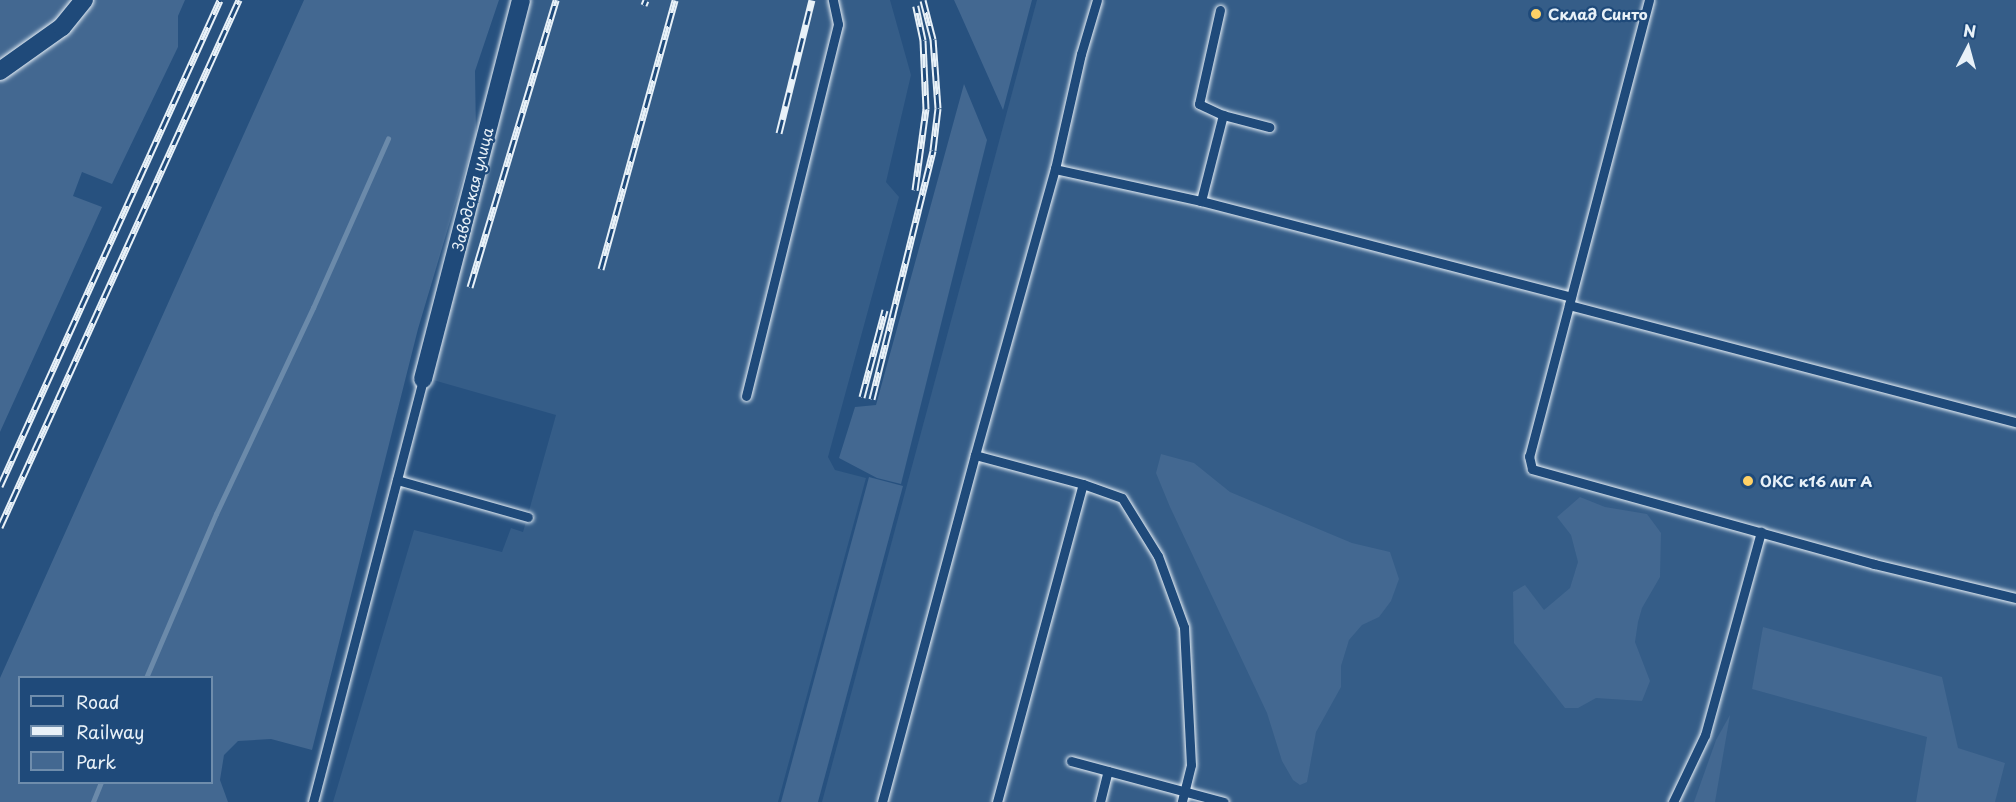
<!DOCTYPE html>
<meta charset="utf-8">
<style>
body{margin:0}
#map{position:relative;width:2016px;height:802px;overflow:hidden;background:#27517f;font-family:"Playpen Sans",sans-serif}
div>[style]{position:absolute}
.built>*{inset:0;background:#355d88}
.green>*{inset:0;background:#436891}
.stream>*{height:4.5px;margin:-2.25px;padding:0 2.25px;transform-origin:2.25px;border-radius:2.25px;background:#6b8aaa}
.roads{filter:drop-shadow(0 0 2px #e8f1f8) drop-shadow(0 0 2px #e8f1f8)}
.lane>*{height:9px;margin:-4.5px;padding:0 4.5px;transform-origin:4.5px;border-radius:4.5px;background:#1f4a7a}
.street>*{height:18px;margin:-9px;padding:0 9px;transform-origin:9px;border-radius:9px;background:#1f4a7a}
.rail>*{height:7px;margin-top:-3.5px;transform-origin:0;background:repeating-linear-gradient(90deg,#1f4a7a 0 14px,#e8f1f8 0 28px);box-sizing:border-box;border-block:2px solid #e8f1f8}
.dots>*{width:16px;height:16px;translate:-50% -50%;box-sizing:border-box;border:3px solid #1f4a7a;border-radius:50%}
span{translate:-50% -50%;white-space:nowrap;text-align:center;line-height:1.15;-webkit-text-stroke:4.5px #1f4a7a;paint-order:stroke}
.poi-label{font-size:15px;color:#e8f1f8;font-weight:700}
.left{translate:0 -50%;text-align:left}
.street-label{font-size:15px;color:#e8f1f8}
.legend{position:absolute;left:18px;top:676px;width:195px;height:108px;box-sizing:border-box;background:#1f4a7a;border:2px solid #6f8dac;margin:0;padding:8px 10px;list-style:none;font-size:18px;color:#e8f1f8}
.legend li{display:flex;align-items:center;gap:12px;height:30px}
.legend b{width:30px;border:2px solid #6f8dac}
.north{position:absolute;left:1938px;top:18px;width:60px;height:60px;-webkit-text-stroke:4px #1f4a7a;paint-order:stroke;rotate:6deg;font-size:16px;font-weight:700;line-height:24px;text-align:center;color:#e8f1f8}
.north::after{content:'';display:block;margin:auto;width:21px;height:27px;background:#e8f1f8;clip-path:polygon(50% 0,100% 100%,50% 72%,0 100%)}
</style>
<div id="map">
<div class="built">
<div style="clip-path:polygon(531px 0,890px 0,911px 75px,886px 182px,899px 197px,828px 457px,835px 470px,866px 478px,778px 802px,333px 802px,414px 530px,502px 552px,511px 528px,523px 532px,556px 415px,433px 380px)"></div>
<div style="clip-path:polygon(1037px 0,2016px 0,2016px 802px,822px 802px)"></div>
</div>
<div class="green">
<div style="clip-path:polygon(0 0,185px 0,178px 16px,178px 47px,112px 184px,82px 172px,73px 196px,102px 207px,0 432px)"></div>
<div style="clip-path:polygon(evenodd,304px 0,499px 0,475px 71px,476px 134px,418px 329px,312px 750px,271px 739px,238px 741px,224px 755px,220px 780px,228px 802px,0 802px,0 678px,304px 0,20px 678px,212px 678px,212px 782px,20px 782px,20px 678px)"></div>
<div style="clip-path:polygon(954px 0,1032px 0,1003px 110px,959px 11px)"></div>
<div style="clip-path:polygon(964px 84px,987px 140px,901px 484px,877px 478px,839px 458px,855px 407px,876px 405px)"></div>
<div style="clip-path:polygon(1161px 454px,1194px 463px,1230px 492px,1352px 543px,1390px 552px,1399px 579px,1391px 601px,1379px 617px,1362px 625px,1349px 640px,1341px 666px,1341px 687px,1316px 732px,1307px 782px,1300px 785px,1293px 780px,1282px 761px,1267px 713px,1170px 507px,1156px 473px)"></div>
<div style="clip-path:polygon(869px 477px,903px 486px,818px 802px,781px 802px)"></div>
<div style="clip-path:polygon(1580px 497px,1605px 507px,1647px 514px,1661px 533px,1660px 577px,1642px 608px,1638px 622px,1635px 642px,1650px 681px,1642px 701px,1596px 698px,1578px 708px,1565px 708px,1514px 643px,1513px 592px,1525px 585px,1544px 610px,1570px 588px,1578px 562px,1571px 535px,1557px 517px)"></div>
<div style="clip-path:polygon(1763px 627px,1942px 677px,1958px 748px,2005px 763px,1995px 802px,1916px 802px,1927px 737px,1752px 689px)"></div>
<div style="clip-path:polygon(1730px 715px,1715px 802px,1694px 802px,1716px 740px)"></div>
</div>
<div class="stream">
<div style="left:146px;top:678px;width:178px;rotate:-66.9deg"></div>
<div style="left:216px;top:514px;width:228px;rotate:-64.8deg"></div>
<div style="left:313px;top:308px;width:185px;rotate:-66.1deg"></div>
<div style="left:93px;top:802px;width:22px;rotate:-68deg"></div>
</div>
<div class="roads">
<div class="lane">
<div style="left:1649px;top:0;width:472px;rotate:104.7deg"></div>
<div style="left:1529px;top:456px;width:13px;rotate:77deg"></div>
<div style="left:1532px;top:469px;width:355px;rotate:15.5deg"></div>
<div style="left:1874px;top:564px;width:146px;rotate:13.5deg"></div>
<div style="left:1220px;top:10px;width:96px;rotate:102.6deg"></div>
<div style="left:1199px;top:104px;width:26px;rotate:25deg"></div>
<div style="left:1223px;top:115px;width:48px;rotate:14.6deg"></div>
<div style="left:1055px;top:169px;width:149px;rotate:12.4deg"></div>
<div style="left:1201px;top:201px;width:382px;rotate:14.5deg"></div>
<div style="left:1201px;top:201px;width:89px;rotate:-75.7deg"></div>
<div style="left:1569px;top:305px;width:462px;rotate:14.7deg"></div>
<div style="left:746px;top:396px;width:383px;rotate:-76.1deg"></div>
<div style="left:838px;top:24px;width:25px;rotate:-102deg"></div>
<div style="left:975px;top:455px;width:112px;rotate:15deg"></div>
<div style="left:1083px;top:484px;width:41px;rotate:19.7deg"></div>
<div style="left:1122px;top:498px;width:68px;rotate:58.2deg"></div>
<div style="left:1158px;top:556px;width:76px;rotate:69.9deg"></div>
<div style="left:1184px;top:627px;width:138px;rotate:87.1deg"></div>
<div style="left:1191px;top:765px;width:38px;rotate:104deg"></div>
<div style="left:397px;top:480px;width:136px;rotate:15.8deg"></div>
<div style="left:1071px;top:761px;width:158px;rotate:15deg"></div>
<div style="left:313px;top:802px;width:437px;rotate:-75.4deg"></div>
<div style="left:882px;top:802px;width:359px;rotate:-75deg"></div>
<div style="left:975px;top:455px;width:297px;rotate:-74.4deg"></div>
<div style="left:1055px;top:169px;width:118px;rotate:-77.3deg"></div>
<div style="left:1081px;top:54px;width:56px;rotate:-73.5deg"></div>
<div style="left:997px;top:802px;width:329px;rotate:-74.9deg"></div>
<div style="left:1100px;top:802px;width:32px;rotate:-76deg"></div>
<div style="left:1673px;top:802px;width:74px;rotate:-64.5deg"></div>
<div style="left:1705px;top:735px;width:211px;rotate:-74.6deg"></div>
</div>
<div class="street">
<div style="left:0;top:71px;width:76px;rotate:-35.4deg"></div>
<div style="left:62px;top:27px;width:35px;rotate:-51deg"></div>
<div style="left:423px;top:379px;width:391px;rotate:-75.5deg"></div>
</div>
</div>
<div class="rail">
<div style="left:644px;top:5px;width:5px;rotate:-68deg"></div>
<div style="left:779px;top:133px;width:137px;rotate:-76.1deg"></div>
<div style="left:915px;top:190px;width:82px;rotate:-82.3deg"></div>
<div style="left:926px;top:109px;width:69px;rotate:-92.5deg"></div>
<div style="left:923px;top:40px;width:35px;rotate:-102deg"></div>
<div style="left:601px;top:269px;width:279px;rotate:-74.6deg"></div>
<div style="left:470px;top:287px;width:300px;rotate:-73.3deg"></div>
<div style="left:862px;top:397px;width:90px;rotate:-75.2deg"></div>
<div style="left:872px;top:399px;width:256px;rotate:-76.2deg"></div>
<div style="left:933px;top:150px;width:42px;rotate:-83.2deg"></div>
<div style="left:938px;top:108px;width:69px;rotate:-94.1deg"></div>
<div style="left:933px;top:39px;width:40px;rotate:-104.4deg"></div>
<div style="left:0;top:486px;width:533px;rotate:-65.64deg"></div>
<div style="left:0;top:527px;width:579px;rotate:-65.61deg"></div>
</div>
<div class="dots">
<div style="left:1536px;top:14px;background:#ffd166"></div>
<div style="left:1748px;top:481px;background:#ffd166"></div>
</div>
<div class="poi-label">
<span class="left" style="left:1548px;top:14px">Склад Синто</span>
<span class="left" style="left:1760px;top:481px">ОКС к16 лит А</span>
</div>
<div class="street-label">
<span style="left:472px;top:189px;rotate:-76deg">Заводская улица</span>
</div>
<ul class="legend">
<li><b style="height:8px;background:#1f4a7a"></b>Road</li>
<li><b style="height:8px;background:#e8f1f8"></b>Railway</li>
<li><b style="height:16px;background:#436891"></b>Park</li>
</ul>
<div class="north">N</div>
</div>
